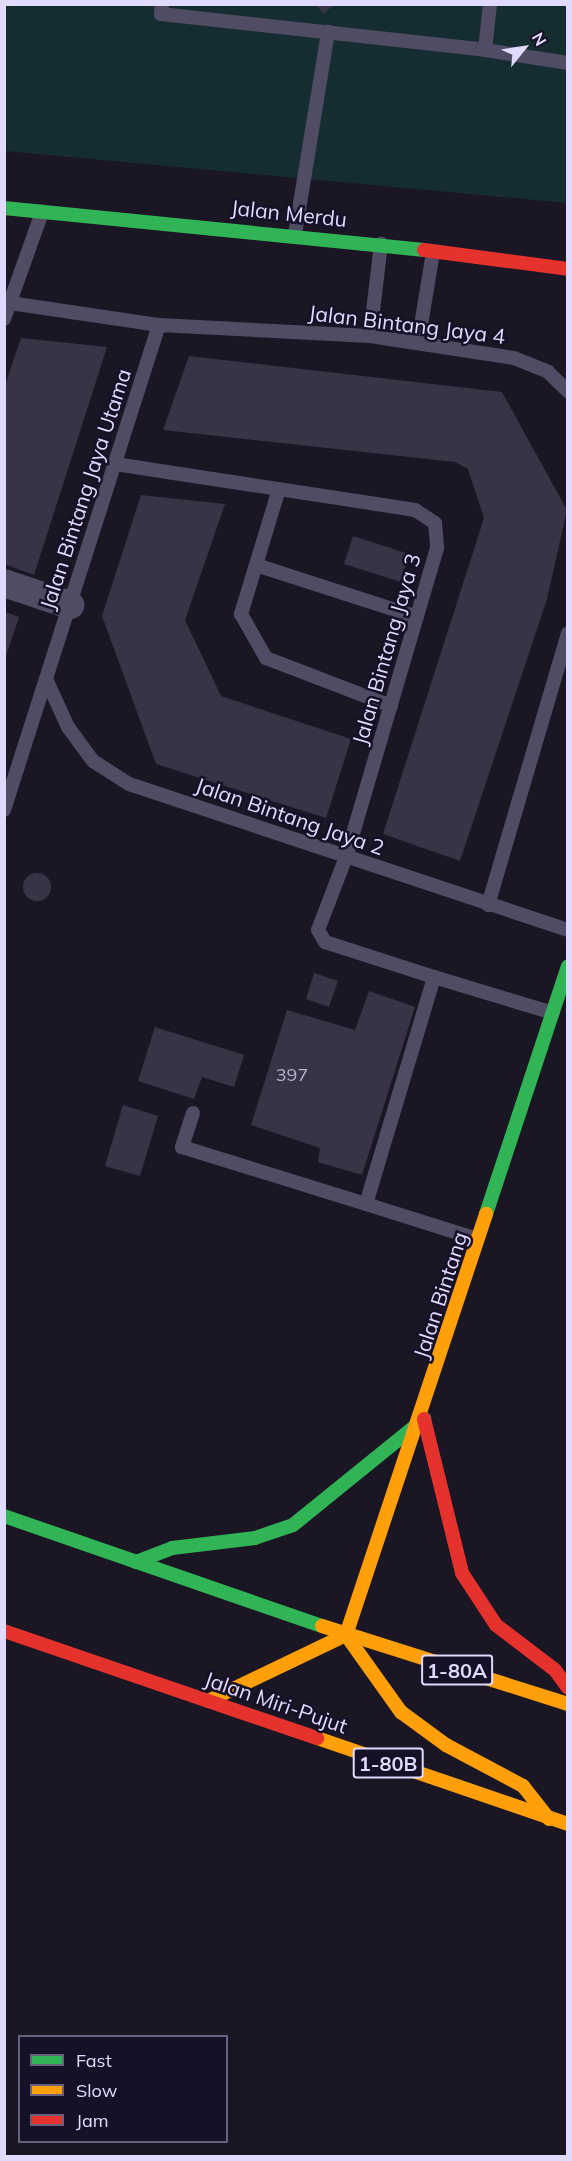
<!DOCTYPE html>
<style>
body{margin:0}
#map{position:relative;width:572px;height:2161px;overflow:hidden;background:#1a1623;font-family:Mulish,sans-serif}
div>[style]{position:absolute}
.green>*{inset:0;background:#152d30}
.building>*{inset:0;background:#393445}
.round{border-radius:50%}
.lane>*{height:14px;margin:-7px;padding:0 7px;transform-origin:7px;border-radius:7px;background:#4f4c63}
.street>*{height:28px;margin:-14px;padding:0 14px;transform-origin:14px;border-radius:14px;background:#4f4c63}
.fast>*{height:14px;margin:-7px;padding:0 7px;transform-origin:7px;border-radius:7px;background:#30b455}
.slow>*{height:14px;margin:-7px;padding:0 7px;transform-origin:7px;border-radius:7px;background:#ff9f0a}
.jam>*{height:14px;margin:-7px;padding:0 7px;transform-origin:7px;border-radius:7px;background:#e5322d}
span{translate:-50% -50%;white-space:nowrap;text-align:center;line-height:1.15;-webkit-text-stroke:5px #171128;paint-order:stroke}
.number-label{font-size:18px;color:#b6b0d0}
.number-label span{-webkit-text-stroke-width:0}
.shield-label span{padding:2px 4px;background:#171128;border:2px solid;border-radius:4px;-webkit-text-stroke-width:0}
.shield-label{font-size:20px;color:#e0dafe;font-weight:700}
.street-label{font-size:21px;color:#e0dafe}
.frame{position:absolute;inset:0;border:6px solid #e0dafe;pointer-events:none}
.legend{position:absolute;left:18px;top:2035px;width:210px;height:108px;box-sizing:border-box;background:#171128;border:2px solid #67617e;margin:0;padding:8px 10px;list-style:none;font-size:18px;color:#e0dafe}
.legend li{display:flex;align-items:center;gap:12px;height:30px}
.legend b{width:30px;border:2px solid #67617e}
.north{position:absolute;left:494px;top:18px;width:60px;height:60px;-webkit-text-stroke:4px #171128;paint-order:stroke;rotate:60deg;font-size:16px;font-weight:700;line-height:24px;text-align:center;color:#e0dafe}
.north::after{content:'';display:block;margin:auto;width:21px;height:27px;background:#e0dafe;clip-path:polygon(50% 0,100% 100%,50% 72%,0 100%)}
</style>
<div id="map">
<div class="green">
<div style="clip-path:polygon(4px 5px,567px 5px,567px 203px,5px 151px)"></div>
</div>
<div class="building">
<div style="clip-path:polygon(316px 4px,335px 4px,323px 14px)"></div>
<div style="clip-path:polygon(21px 338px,107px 347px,34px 575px,4px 564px,4px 388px)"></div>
<div style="clip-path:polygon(189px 356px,502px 392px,567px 510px,547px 599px,460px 861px,383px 834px,484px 518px,468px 469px,455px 462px,163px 430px)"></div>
<div style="clip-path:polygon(141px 495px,225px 504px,185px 620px,221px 696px,351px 739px,326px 818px,156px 764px,102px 616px)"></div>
<div style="clip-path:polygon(353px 536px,409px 554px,401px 582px,344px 564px)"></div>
<div style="clip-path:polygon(5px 612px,19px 617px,5px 659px)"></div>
<div class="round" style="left:23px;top:873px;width:28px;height:28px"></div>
<div style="clip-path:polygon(314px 973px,338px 981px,329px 1007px,306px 999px)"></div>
<div style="clip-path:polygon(369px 991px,415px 1007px,362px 1175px,318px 1162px,320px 1148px,251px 1125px,287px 1010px,355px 1030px)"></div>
<div style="clip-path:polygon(155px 1027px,244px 1055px,234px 1087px,202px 1077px,194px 1099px,138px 1081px)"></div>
<div style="clip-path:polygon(123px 1105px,158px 1116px,140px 1176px,105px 1166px)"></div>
</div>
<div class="lane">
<div style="left:162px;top:4px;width:10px;rotate:96deg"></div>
<div style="left:161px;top:14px;width:326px;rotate:6.3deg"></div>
<div style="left:485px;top:50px;width:46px;rotate:-83.8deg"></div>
<div style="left:485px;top:50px;width:84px;rotate:8.9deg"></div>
<div style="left:295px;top:234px;width:205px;rotate:-80.7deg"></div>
<div style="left:10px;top:303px;width:151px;rotate:8.4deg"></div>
<div style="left:159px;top:325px;width:211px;rotate:3deg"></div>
<div style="left:370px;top:336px;width:146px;rotate:8.7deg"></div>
<div style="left:514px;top:358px;width:37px;rotate:22deg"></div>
<div style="left:548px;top:372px;width:28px;rotate:44deg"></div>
<div style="left:4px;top:319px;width:114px;rotate:-70.4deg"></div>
<div style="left:370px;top:336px;width:93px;rotate:-83.2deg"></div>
<div style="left:418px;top:343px;width:92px;rotate:-80.6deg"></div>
<div style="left:115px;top:464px;width:304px;rotate:8.7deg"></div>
<div style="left:415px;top:510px;width:24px;rotate:33deg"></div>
<div style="left:435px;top:523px;width:25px;rotate:85deg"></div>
<div style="left:437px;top:548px;width:322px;rotate:106.4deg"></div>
<div style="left:346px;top:857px;width:78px;rotate:111deg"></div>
<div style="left:318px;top:930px;width:14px;rotate:60deg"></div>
<div style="left:325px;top:942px;width:114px;rotate:17.8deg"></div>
<div style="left:279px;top:489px;width:131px;rotate:106.9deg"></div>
<div style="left:241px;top:614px;width:51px;rotate:60.4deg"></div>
<div style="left:266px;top:658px;width:134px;rotate:21deg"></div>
<div style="left:256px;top:565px;width:169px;rotate:17.9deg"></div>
<div style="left:46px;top:679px;width:53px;rotate:65.4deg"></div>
<div style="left:68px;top:727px;width:42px;rotate:53.7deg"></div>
<div style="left:93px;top:761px;width:43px;rotate:32.6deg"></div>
<div style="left:129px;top:784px;width:463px;rotate:18.4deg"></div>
<div style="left:4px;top:810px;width:509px;rotate:-72.28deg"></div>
<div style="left:488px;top:905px;width:283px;rotate:-73.6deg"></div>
<div style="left:193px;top:1113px;width:36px;rotate:108deg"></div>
<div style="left:182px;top:1147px;width:193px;rotate:17.2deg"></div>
<div style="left:477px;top:1239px;width:116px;rotate:-162.5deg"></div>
<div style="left:366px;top:1204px;width:237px;rotate:-73.3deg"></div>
<div style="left:434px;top:977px;width:124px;rotate:16.8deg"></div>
</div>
<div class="street">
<div style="left:4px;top:583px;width:70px;rotate:18.4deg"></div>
</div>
<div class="fast">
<div style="left:4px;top:208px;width:422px;rotate:5.7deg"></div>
<div style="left:486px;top:1214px;width:261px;rotate:-71.7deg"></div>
<div style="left:4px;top:1516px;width:336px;rotate:19.1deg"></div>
<div style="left:136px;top:1562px;width:39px;rotate:-21deg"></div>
<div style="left:172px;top:1548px;width:84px;rotate:-6.9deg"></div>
<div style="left:255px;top:1538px;width:40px;rotate:-18.9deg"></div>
<div style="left:293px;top:1525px;width:169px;rotate:-39deg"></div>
</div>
<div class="slow">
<div style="left:322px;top:1626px;width:258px;rotate:17.6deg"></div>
<div style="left:346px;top:1635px;width:444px;rotate:-71.6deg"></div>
<div style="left:346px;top:1635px;width:95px;rotate:54.5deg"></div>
<div style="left:401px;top:1712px;width:56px;rotate:36.3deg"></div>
<div style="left:446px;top:1745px;width:87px;rotate:28deg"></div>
<div style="left:523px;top:1786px;width:42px;rotate:51.8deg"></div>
<div style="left:208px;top:1701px;width:153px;rotate:-25.6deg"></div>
<div style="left:317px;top:1738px;width:265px;rotate:18.9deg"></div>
</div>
<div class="jam">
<div style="left:424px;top:250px;width:145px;rotate:7.5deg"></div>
<div style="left:424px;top:1419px;width:159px;rotate:76.1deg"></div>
<div style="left:462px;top:1573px;width:62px;rotate:56.8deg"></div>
<div style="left:496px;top:1625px;width:74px;rotate:37.3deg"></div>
<div style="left:555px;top:1670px;width:22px;rotate:54deg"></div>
<div style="left:4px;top:1631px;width:331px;rotate:18.9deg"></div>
</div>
<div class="number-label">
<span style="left:292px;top:1075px">397</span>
</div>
<div class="shield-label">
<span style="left:457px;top:1670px">1-80A</span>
<span style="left:388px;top:1763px">1-80B</span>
</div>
<div class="street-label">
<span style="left:289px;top:213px;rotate:6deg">Jalan Merdu</span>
<span style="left:407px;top:324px;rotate:7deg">Jalan Bintang Jaya 4</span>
<span style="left:85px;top:489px;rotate:-72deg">Jalan Bintang Jaya Utama</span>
<span style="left:386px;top:649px;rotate:-74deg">Jalan Bintang Jaya 3</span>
<span style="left:290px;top:816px;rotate:19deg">Jalan Bintang Jaya 2</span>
<span style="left:440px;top:1295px;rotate:-72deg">Jalan Bintang</span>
<span style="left:276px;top:1702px;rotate:19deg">Jalan Miri-Pujut</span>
</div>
<div class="frame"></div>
<ul class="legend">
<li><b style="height:8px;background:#30b455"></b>Fast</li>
<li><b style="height:8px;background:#ff9f0a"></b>Slow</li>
<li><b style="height:8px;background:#e5322d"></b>Jam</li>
</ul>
<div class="north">N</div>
</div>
